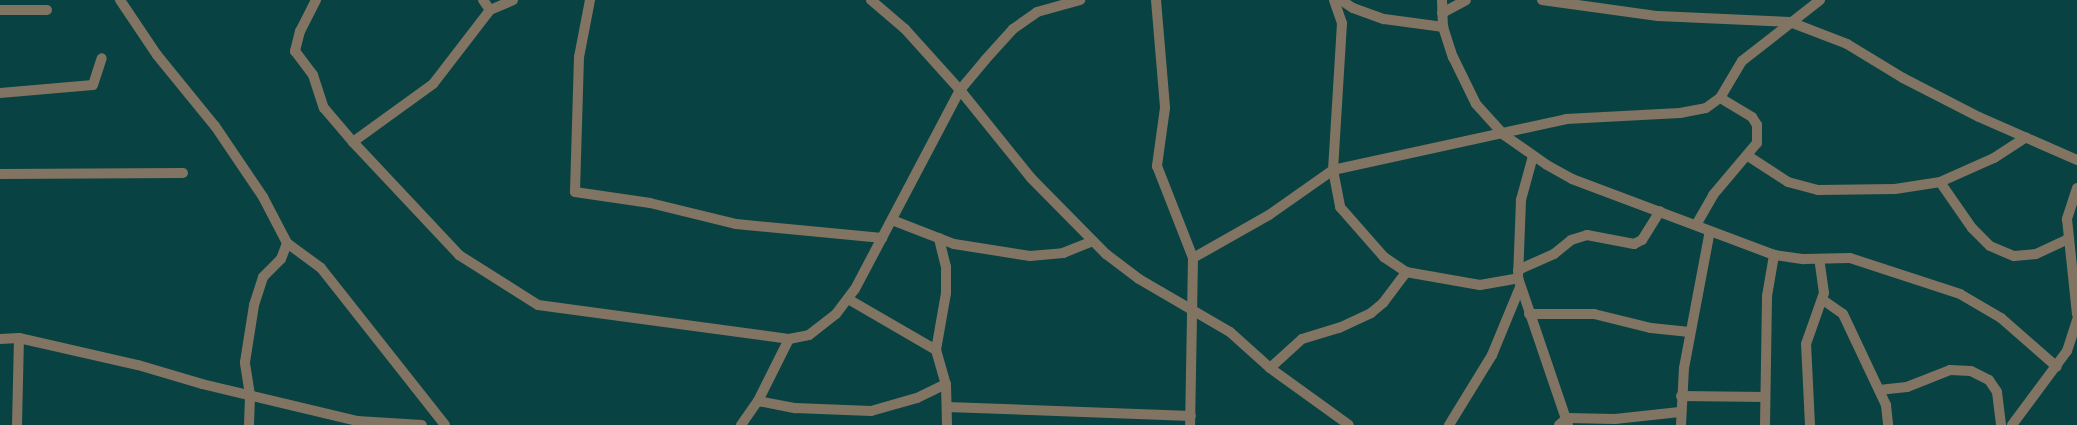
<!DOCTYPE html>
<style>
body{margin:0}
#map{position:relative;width:2077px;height:425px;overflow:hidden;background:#094242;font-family:"Fira Sans Condensed",sans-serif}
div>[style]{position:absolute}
.street>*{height:10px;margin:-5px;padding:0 5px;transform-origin:5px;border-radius:5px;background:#817462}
span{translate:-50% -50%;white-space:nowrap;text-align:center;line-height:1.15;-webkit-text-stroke:5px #082625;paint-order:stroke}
</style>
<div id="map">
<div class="street">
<div style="left:120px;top:0;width:66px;rotate:56.1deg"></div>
<div style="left:157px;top:55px;width:92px;rotate:50.8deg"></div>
<div style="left:215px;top:126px;width:86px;rotate:55.9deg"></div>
<div style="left:263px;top:197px;width:52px;rotate:62.4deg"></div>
<div style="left:287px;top:243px;width:42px;rotate:36.3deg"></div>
<div style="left:321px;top:268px;width:200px;rotate:51.7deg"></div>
<div style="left:316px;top:0;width:35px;rotate:117deg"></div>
<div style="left:300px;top:31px;width:21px;rotate:104deg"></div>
<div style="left:295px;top:51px;width:30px;rotate:53deg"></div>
<div style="left:313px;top:75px;width:35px;rotate:72deg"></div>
<div style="left:324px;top:108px;width:45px;rotate:49.5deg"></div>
<div style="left:483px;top:0;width:12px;rotate:55deg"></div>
<div style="left:490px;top:10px;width:93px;rotate:127.6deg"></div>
<div style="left:433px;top:84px;width:99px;rotate:144.1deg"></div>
<div style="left:353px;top:142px;width:155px;rotate:46.8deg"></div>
<div style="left:459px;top:255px;width:93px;rotate:32.3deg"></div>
<div style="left:538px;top:305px;width:253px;rotate:7.7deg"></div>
<div style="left:789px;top:339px;width:20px;rotate:-11deg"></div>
<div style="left:809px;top:335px;width:34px;rotate:-38deg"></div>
<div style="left:836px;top:314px;width:31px;rotate:-53deg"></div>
<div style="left:855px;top:289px;width:225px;rotate:-62.2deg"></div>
<div style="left:960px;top:90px;width:39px;rotate:-50deg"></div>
<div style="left:985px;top:60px;width:42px;rotate:-47.9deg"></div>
<div style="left:1013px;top:29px;width:29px;rotate:-35deg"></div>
<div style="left:1037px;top:12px;width:45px;rotate:-15.6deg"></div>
<div style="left:590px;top:0;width:58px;rotate:100.9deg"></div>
<div style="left:579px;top:57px;width:135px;rotate:91.7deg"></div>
<div style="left:575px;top:192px;width:76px;rotate:8.3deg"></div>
<div style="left:650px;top:203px;width:89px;rotate:13.7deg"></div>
<div style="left:736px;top:224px;width:147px;rotate:5.5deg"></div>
<div style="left:871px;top:0;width:45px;rotate:40.5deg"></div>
<div style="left:905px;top:29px;width:82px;rotate:48deg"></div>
<div style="left:960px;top:90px;width:113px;rotate:51.1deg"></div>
<div style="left:1031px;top:178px;width:107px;rotate:45.4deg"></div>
<div style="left:1106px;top:254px;width:41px;rotate:37.1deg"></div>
<div style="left:1139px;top:279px;width:105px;rotate:30.2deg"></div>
<div style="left:1230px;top:332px;width:54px;rotate:42deg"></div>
<div style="left:1270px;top:368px;width:97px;rotate:35.8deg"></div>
<div style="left:1156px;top:0;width:108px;rotate:85.2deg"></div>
<div style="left:1165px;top:108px;width:59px;rotate:97.9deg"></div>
<div style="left:1157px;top:166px;width:99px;rotate:68.6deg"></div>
<div style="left:1193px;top:258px;width:167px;rotate:91deg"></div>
<div style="left:1334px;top:0;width:24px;rotate:71deg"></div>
<div style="left:1342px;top:23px;width:147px;rotate:93.5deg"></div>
<div style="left:1333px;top:170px;width:38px;rotate:79deg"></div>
<div style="left:1340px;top:207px;width:67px;rotate:48.7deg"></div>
<div style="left:1384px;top:257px;width:27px;rotate:34deg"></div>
<div style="left:1406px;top:272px;width:75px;rotate:10deg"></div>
<div style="left:1480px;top:285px;width:39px;rotate:-10deg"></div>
<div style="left:1341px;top:0;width:14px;rotate:34deg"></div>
<div style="left:1353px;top:8px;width:33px;rotate:20deg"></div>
<div style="left:1384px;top:19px;width:60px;rotate:7.7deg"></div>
<div style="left:1442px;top:0;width:27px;rotate:88deg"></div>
<div style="left:1443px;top:27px;width:32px;rotate:72deg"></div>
<div style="left:1453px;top:57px;width:52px;rotate:63.9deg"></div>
<div style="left:1476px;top:104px;width:42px;rotate:47.9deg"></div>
<div style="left:1504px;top:135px;width:52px;rotate:34.9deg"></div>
<div style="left:1547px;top:165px;width:29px;rotate:29deg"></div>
<div style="left:1572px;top:179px;width:216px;rotate:20.6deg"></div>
<div style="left:1774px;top:255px;width:30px;rotate:8deg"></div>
<div style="left:1804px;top:259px;width:46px;rotate:-1.2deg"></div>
<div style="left:1850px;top:258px;width:116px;rotate:18.1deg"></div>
<div style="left:1960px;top:294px;width:48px;rotate:30.3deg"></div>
<div style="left:2001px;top:318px;width:74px;rotate:41.2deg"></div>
<div style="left:1542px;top:0;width:117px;rotate:7.9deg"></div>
<div style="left:1658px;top:16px;width:132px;rotate:2.6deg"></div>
<div style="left:1790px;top:22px;width:61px;rotate:21.1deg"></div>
<div style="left:1847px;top:44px;width:66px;rotate:31.3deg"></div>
<div style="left:1903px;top:78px;width:85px;rotate:27.2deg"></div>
<div style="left:1979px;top:117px;width:107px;rotate:23.7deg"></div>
<div style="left:0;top:10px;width:47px"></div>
<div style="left:490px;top:10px;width:25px;rotate:-23deg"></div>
<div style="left:1442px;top:13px;width:27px;rotate:-28deg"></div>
<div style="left:0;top:93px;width:93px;rotate:-4.9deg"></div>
<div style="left:93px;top:85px;width:28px;rotate:-72deg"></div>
<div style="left:1533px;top:156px;width:46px;rotate:105.3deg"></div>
<div style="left:1521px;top:200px;width:78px;rotate:92.2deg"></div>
<div style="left:1518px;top:278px;width:155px;rotate:71.2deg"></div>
<div style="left:1748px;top:156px;width:48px;rotate:33deg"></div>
<div style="left:1788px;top:182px;width:31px;rotate:15deg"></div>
<div style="left:1818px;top:190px;width:77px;rotate:-0.7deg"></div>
<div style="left:1895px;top:189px;width:46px;rotate:-8.8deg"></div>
<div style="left:1940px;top:182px;width:59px;rotate:-24deg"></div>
<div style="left:1994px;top:158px;width:38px;rotate:-33deg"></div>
<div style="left:0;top:174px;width:183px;rotate:-0.3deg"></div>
<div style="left:1940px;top:182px;width:56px;rotate:55.2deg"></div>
<div style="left:1972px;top:228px;width:25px;rotate:45deg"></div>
<div style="left:1990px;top:246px;width:26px;rotate:23deg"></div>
<div style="left:2014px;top:256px;width:22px;rotate:-5deg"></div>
<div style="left:2036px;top:254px;width:35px;rotate:-25deg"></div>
<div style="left:2077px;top:188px;width:33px;rotate:108deg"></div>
<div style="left:2067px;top:219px;width:96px;rotate:84deg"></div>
<div style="left:892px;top:220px;width:66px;rotate:21.2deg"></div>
<div style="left:954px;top:244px;width:77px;rotate:9deg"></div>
<div style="left:1030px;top:256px;width:33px;rotate:-5deg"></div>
<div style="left:1063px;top:253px;width:32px;rotate:-22deg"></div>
<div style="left:1696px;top:225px;width:34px;rotate:-60deg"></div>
<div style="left:1713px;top:195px;width:68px;rotate:-49.8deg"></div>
<div style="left:1757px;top:143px;width:18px;rotate:-90deg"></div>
<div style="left:1757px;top:125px;width:9px;rotate:-122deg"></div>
<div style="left:1752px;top:117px;width:37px;rotate:-149deg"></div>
<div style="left:1193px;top:258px;width:87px;rotate:-29.5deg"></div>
<div style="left:1269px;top:215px;width:78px;rotate:-35.1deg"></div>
<div style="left:1333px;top:170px;width:239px;rotate:-12.3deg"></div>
<div style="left:1566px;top:119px;width:114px;rotate:-3deg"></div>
<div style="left:1680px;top:113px;width:26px;rotate:-11deg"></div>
<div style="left:1706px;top:108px;width:17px;rotate:-36deg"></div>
<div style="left:1720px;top:98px;width:43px;rotate:-59.3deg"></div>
<div style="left:1742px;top:61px;width:99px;rotate:-38deg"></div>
<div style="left:1518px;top:270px;width:39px;rotate:-24deg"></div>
<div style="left:1554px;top:254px;width:22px;rotate:-39deg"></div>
<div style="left:1571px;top:240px;width:17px;rotate:-17deg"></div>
<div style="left:1587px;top:235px;width:48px;rotate:10.8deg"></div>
<div style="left:1634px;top:244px;width:9px;rotate:-27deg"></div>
<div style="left:1642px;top:240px;width:34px;rotate:-58deg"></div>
<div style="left:848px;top:299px;width:102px;rotate:30.1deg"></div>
<div style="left:936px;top:350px;width:35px;rotate:74deg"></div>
<div style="left:946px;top:384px;width:41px;rotate:88.6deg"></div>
<div style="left:1823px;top:300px;width:24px;rotate:35deg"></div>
<div style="left:1843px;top:314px;width:101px;rotate:64.7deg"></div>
<div style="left:1886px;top:405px;width:20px;rotate:84deg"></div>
<div style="left:1529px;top:314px;width:65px"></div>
<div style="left:1594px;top:314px;width:59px;rotate:13.8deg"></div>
<div style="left:1651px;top:328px;width:39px;rotate:6deg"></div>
<div style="left:0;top:339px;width:19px;rotate:-3deg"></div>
<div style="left:19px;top:338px;width:122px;rotate:12.8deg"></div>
<div style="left:138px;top:365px;width:67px;rotate:16.5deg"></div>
<div style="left:202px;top:384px;width:159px;rotate:13.4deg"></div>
<div style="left:357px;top:421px;width:65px;rotate:3.5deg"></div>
<div style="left:936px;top:350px;width:58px;rotate:-80deg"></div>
<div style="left:946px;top:293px;width:26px;rotate:-90deg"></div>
<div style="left:946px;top:267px;width:30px;rotate:-104deg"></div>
<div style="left:1270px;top:368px;width:43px;rotate:-42.2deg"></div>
<div style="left:1302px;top:339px;width:39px;rotate:-17deg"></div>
<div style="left:1339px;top:328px;width:35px;rotate:-25deg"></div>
<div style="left:1371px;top:313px;width:16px;rotate:-40deg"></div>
<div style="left:1383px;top:303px;width:39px;rotate:-53deg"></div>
<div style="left:1879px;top:390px;width:28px;rotate:-6deg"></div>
<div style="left:1907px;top:387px;width:46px;rotate:-21.6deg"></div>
<div style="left:1950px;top:370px;width:21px;rotate:3deg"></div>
<div style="left:1971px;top:371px;width:20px;rotate:27deg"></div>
<div style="left:1989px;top:380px;width:14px;rotate:56deg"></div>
<div style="left:1997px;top:392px;width:33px;rotate:83deg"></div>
<div style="left:1681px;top:396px;width:84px;rotate:0.7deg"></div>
<div style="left:758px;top:401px;width:38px;rotate:11deg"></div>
<div style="left:795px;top:408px;width:76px;rotate:2.3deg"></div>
<div style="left:871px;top:411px;width:48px;rotate:-15.8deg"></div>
<div style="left:917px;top:398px;width:32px;rotate:-26deg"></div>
<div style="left:947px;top:407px;width:244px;rotate:2.1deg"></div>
<div style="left:17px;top:425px;width:87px;rotate:-88.7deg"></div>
<div style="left:249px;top:425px;width:30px;rotate:-88deg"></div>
<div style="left:250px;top:395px;width:33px;rotate:-99deg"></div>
<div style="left:245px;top:362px;width:58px;rotate:-81deg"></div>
<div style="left:254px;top:305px;width:29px;rotate:-72deg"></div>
<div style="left:263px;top:277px;width:25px;rotate:-45deg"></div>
<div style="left:281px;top:259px;width:17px;rotate:-69deg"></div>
<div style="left:741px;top:425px;width:29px;rotate:-55deg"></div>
<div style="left:758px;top:401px;width:69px;rotate:-63.4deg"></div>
<div style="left:1449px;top:425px;width:82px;rotate:-58.4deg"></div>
<div style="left:1492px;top:355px;width:74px;rotate:-67.6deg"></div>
<div style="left:1559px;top:425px;width:11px;rotate:-41deg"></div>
<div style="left:1567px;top:418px;width:48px;rotate:1.2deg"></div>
<div style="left:1615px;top:419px;width:65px;rotate:-6.1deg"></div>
<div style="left:1681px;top:425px;width:57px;rotate:-87deg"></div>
<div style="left:1684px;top:368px;width:139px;rotate:-79.3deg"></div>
<div style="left:1765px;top:425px;width:129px;rotate:-89.1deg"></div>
<div style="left:1767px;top:296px;width:42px;rotate:-80.3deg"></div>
<div style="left:1810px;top:425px;width:81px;rotate:-92.8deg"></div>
<div style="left:1806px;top:344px;width:54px;rotate:-70.6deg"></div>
<div style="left:1824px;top:293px;width:34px;rotate:-98deg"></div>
<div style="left:2012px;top:425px;width:92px;rotate:-53.4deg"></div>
<div style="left:2067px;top:351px;width:33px;rotate:-72deg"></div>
</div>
</div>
